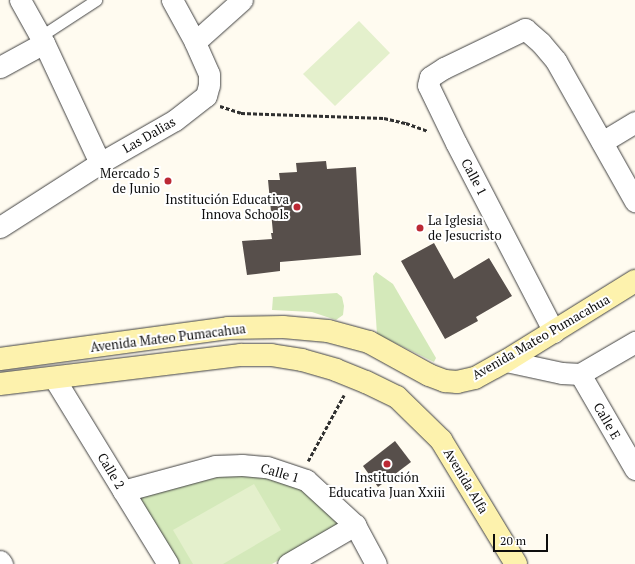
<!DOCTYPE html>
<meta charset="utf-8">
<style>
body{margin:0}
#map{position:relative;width:635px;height:564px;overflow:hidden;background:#fffbf0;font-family:"PT Serif",serif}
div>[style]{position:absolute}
.green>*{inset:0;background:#d4e9ba}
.pitch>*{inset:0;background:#e4f0cc}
.building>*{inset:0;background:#574f4b}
.path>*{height:2.5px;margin-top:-1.25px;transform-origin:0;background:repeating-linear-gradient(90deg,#303030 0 4px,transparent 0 6px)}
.roads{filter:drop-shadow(0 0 1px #414141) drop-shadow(0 0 1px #414141)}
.lane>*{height:11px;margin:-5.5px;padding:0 5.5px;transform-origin:5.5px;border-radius:5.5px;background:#fff}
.street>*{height:21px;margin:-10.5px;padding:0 10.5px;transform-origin:10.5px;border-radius:10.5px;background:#fff}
.secondary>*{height:22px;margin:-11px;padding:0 11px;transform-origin:11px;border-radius:11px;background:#fdf2ad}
.dots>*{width:11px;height:11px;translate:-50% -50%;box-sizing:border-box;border:2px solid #fff;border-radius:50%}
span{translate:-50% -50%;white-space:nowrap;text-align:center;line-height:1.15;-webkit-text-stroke:4px #fff;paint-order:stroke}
.street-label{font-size:13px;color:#0e0e0e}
.poi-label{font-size:13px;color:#0e0e0e}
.right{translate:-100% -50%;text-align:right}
.left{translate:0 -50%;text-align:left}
.scale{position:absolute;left:493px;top:534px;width:55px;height:18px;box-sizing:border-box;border:2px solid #0e0e0e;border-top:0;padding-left:5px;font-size:12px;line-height:14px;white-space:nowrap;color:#0e0e0e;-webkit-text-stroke:3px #fff;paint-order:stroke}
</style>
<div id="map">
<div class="green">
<div style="clip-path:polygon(376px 272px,393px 284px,436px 358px,434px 362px,377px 334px,373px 276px)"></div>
<div style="clip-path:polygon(337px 293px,342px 297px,344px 306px,343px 315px,336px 320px,312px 312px,272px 310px,273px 297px)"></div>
<div style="clip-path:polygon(241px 472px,298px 486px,341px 524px,272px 564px,176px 564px,136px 496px)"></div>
</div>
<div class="pitch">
<div style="clip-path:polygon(359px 21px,390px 53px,335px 106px,303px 74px)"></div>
<div style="clip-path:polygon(254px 484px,281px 530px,223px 564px,193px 564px,173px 530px)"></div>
</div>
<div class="building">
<div style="clip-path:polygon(326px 161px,327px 169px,356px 167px,361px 255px,280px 262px,280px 271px,247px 275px,242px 241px,272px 239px,271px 233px,273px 233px,268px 180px,280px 180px,279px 173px,297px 172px,296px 163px)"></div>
<div style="clip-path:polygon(434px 243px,454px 279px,489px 258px,512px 296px,476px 317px,478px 321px,445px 339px,401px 261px)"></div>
<div style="clip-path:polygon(395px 441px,411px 462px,378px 487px,363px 466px)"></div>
</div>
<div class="path">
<div style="left:220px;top:106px;width:22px;rotate:18deg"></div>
<div style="left:241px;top:113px;width:143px;rotate:2deg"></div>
<div style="left:384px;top:118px;width:23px;rotate:13deg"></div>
<div style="left:406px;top:123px;width:23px;rotate:20deg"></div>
<div style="left:308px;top:461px;width:75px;rotate:-61.4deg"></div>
</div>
<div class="roads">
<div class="lane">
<div style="left:41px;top:36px;width:66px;rotate:-33.2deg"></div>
</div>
<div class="street">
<div style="left:20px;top:0;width:49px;rotate:60.8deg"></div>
<div style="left:44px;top:43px;width:132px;rotate:65deg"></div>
<div style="left:195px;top:42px;width:63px;rotate:-41.8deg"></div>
<div style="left:0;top:67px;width:50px;rotate:-28.6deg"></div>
<div style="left:602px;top:142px;width:39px;rotate:-31deg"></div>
<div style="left:0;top:227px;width:119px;rotate:-32.6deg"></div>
<div style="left:100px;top:163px;width:86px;rotate:-29.8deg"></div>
<div style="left:175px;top:120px;width:39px;rotate:-38deg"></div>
<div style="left:206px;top:96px;width:11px;rotate:-75deg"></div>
<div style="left:209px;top:85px;width:11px;rotate:-90deg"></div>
<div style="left:209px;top:74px;width:35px;rotate:-114deg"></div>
<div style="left:195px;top:42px;width:48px;rotate:-118.7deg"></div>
<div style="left:554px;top:332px;width:213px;rotate:-117.4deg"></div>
<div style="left:456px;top:143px;width:64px;rotate:-115.8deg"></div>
<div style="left:428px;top:85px;width:8px;rotate:-76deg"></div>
<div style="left:430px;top:77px;width:17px;rotate:-33deg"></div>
<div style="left:444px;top:68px;width:90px;rotate:-25.7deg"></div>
<div style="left:525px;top:29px;width:21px;rotate:41deg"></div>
<div style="left:541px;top:43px;width:23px;rotate:50deg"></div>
<div style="left:556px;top:61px;width:161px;rotate:60.6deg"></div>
<div style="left:506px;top:361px;width:57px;rotate:12.1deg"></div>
<div style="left:562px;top:373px;width:18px;rotate:3deg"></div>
<div style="left:580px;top:374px;width:64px;rotate:-30.2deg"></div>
<div style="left:580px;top:374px;width:110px;rotate:59.9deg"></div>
<div style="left:54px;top:378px;width:218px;rotate:58.5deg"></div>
<div style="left:123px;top:491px;width:95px;rotate:-15.2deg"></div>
<div style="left:215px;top:466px;width:27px;rotate:-2deg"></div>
<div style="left:242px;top:465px;width:25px;rotate:5deg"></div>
<div style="left:267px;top:467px;width:41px;rotate:18.4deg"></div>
<div style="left:306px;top:480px;width:67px;rotate:42.6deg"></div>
<div style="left:355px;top:525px;width:44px;rotate:61.7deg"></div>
<div style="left:0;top:561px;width:4px;rotate:56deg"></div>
<div style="left:288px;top:564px;width:78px;rotate:-30.2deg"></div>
</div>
<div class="secondary">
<div style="left:0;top:359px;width:230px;rotate:-7.7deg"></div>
<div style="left:228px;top:328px;width:55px;rotate:-1deg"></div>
<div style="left:283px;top:327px;width:45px;rotate:5.1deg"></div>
<div style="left:328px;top:331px;width:42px;rotate:15deg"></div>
<div style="left:369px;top:342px;width:68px;rotate:28.8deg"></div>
<div style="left:429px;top:375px;width:17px;rotate:21deg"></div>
<div style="left:445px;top:381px;width:12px;rotate:5deg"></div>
<div style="left:457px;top:382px;width:18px;rotate:-13deg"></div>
<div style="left:475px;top:378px;width:35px;rotate:-29deg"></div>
<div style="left:506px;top:361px;width:152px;rotate:-31.8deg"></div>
<div style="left:0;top:384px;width:243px;rotate:-6.9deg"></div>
<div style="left:241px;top:355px;width:30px"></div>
<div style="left:271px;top:355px;width:31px;rotate:9deg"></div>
<div style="left:302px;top:360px;width:35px;rotate:16deg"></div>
<div style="left:336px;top:370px;width:32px;rotate:22deg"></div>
<div style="left:366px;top:382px;width:34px;rotate:26deg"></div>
<div style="left:397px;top:397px;width:62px;rotate:44.3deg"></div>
<div style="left:441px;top:440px;width:145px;rotate:58.8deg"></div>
</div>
</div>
<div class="dots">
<div style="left:168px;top:181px;background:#bc2934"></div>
<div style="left:297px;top:207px;background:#bc2934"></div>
<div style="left:420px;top:228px;background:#bc2934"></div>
<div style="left:387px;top:464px;background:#bc2934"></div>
</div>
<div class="street-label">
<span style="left:149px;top:135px;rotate:-30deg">Las Dalias</span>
<span style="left:474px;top:177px;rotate:62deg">Calle 1</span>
<span style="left:541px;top:337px;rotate:-30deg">Avenida Mateo Pumacahua</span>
<span style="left:168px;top:338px;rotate:-7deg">Avenida Mateo Pumacahua</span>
<span style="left:607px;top:421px;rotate:60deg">Calle E</span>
<span style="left:111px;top:471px;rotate:59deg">Calle 2</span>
<span style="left:280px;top:473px;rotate:16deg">Calle 1</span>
<span style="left:466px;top:481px;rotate:59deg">Avenida Alfa</span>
</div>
<div class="poi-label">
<span class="right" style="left:160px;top:181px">Mercado 5<br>de Junio</span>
<span class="right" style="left:289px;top:207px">Institución Educativa<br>Innova Schools</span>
<span class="left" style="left:428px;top:228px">La Iglesia<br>de Jesucristo</span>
<span style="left:387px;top:485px">Institución<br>Educativa Juan Xxiii</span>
</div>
<div class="scale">20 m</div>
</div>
